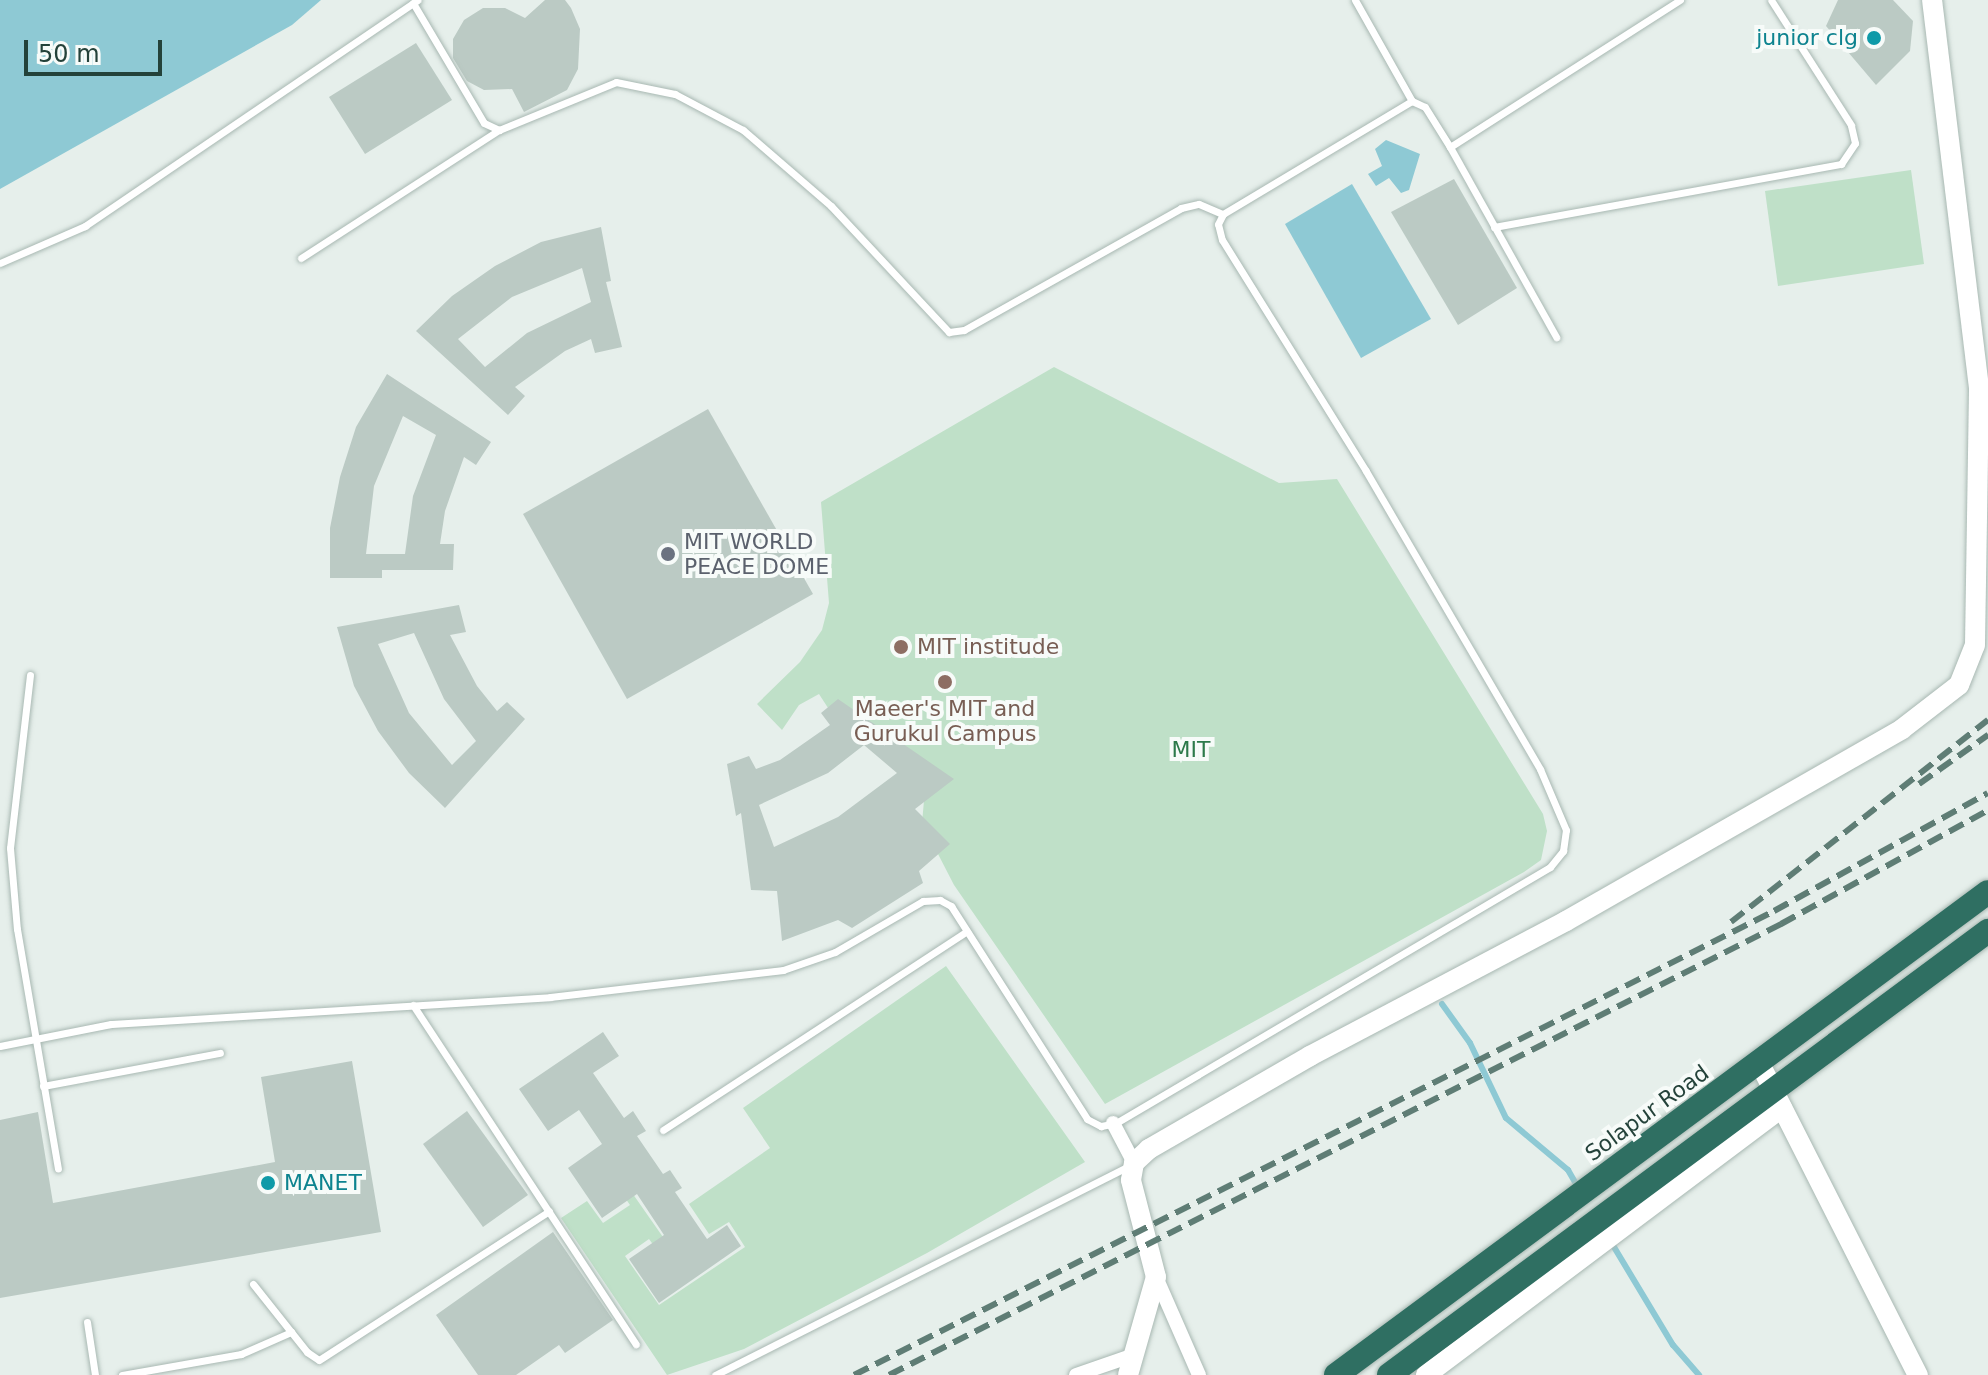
<!DOCTYPE html>
<style>
body{margin:0}
#map{position:relative;width:1988px;height:1375px;overflow:hidden;background:#e6efeb;font-family:"DejaVu Sans",sans-serif}
div>[style]{position:absolute}
.green>*{inset:0;background:#bfe0c8}
.water>*{inset:0;background:#8ec9d4}
.stream>*{height:6px;margin:-3px;padding:0 3px;transform-origin:3px;border-radius:3px;background:#8ec9d4}
.building>*{inset:0;background:#bbcac4}
.roads{filter:drop-shadow(0 0 2px #a8b8b2) drop-shadow(0 0 2px #a8b8b2)}
.lane>*{height:7px;margin:-3.5px;padding:0 3.5px;transform-origin:3.5px;border-radius:3.5px;background:#fff}
.street>*{height:14px;margin:-7px;padding:0 7px;transform-origin:7px;border-radius:7px;background:#fff}
.secondary>*{height:20px;margin:-10px;padding:0 10px;transform-origin:10px;border-radius:10px;background:#fff}
.highway>*{height:24px;margin:-12px;padding:0 12px;transform-origin:12px;border-radius:12px;background:#2f6f62}
.rail>*{height:6px;margin-top:-3px;transform-origin:0;background:repeating-linear-gradient(90deg,#5f7d75 0 16px,transparent 0 24px)}
.dots>*{width:22px;height:22px;translate:-50% -50%;box-sizing:border-box;border:4px solid #f7fbf9;border-radius:50%}
span{translate:-50% -50%;white-space:nowrap;text-align:center;line-height:1.15;-webkit-text-stroke:8px #f7fbf9;paint-order:stroke}
.culture-label{font-size:22px;color:#0d838f}
.right{translate:-100% -50%;text-align:right}
.left{translate:0 -50%;text-align:left}
.worship-label{font-size:22px;color:#5b616d}
.education-label{font-size:22px;color:#785e54}
.park-label{font-size:22px;color:#2d7a4b}
.street-label{font-size:22px;color:#24423a}
.scale{position:absolute;left:24px;top:40px;width:138px;height:36px;box-sizing:border-box;border:4px solid #24423a;border-top:0;padding-left:10px;font-size:24px;line-height:28px;white-space:nowrap;color:#24423a;-webkit-text-stroke:6px #f7fbf9;paint-order:stroke}
</style>
<div id="map">
<div class="green">
<div style="clip-path:polygon(1911px 170px,1924px 264px,1778px 286px,1765px 191px)"></div>
<div style="clip-path:polygon(1054px 367px,1279px 483px,1337px 479px,1543px 814px,1547px 831px,1541px 860px,1524px 872px,1105px 1104px,954px 885px,922px 823px,926px 778px,830px 711px,819px 694px,799px 705px,782px 730px,757px 704px,800px 662px,822px 630px,829px 603px,821px 502px)"></div>
<div style="clip-path:polygon(946px 966px,1085px 1162px,927px 1253px,744px 1349px,667px 1375px,561px 1218px,587px 1201px,603px 1223px,630px 1205px,614px 1182px,621px 1177px,672px 1250px,662px 1257px,649px 1239px,625px 1256px,659px 1305px,745px 1247px,729px 1222px,709px 1234px,689px 1204px,770px 1148px,743px 1108px)"></div>
</div>
<div class="water">
<div style="clip-path:polygon(0 0,321px 0,292px 25px,0 189px)"></div>
<div style="clip-path:polygon(1386px 140px,1420px 154px,1409px 190px,1401px 193px,1389px 178px,1376px 186px,1368px 174px,1382px 166px,1375px 149px)"></div>
<div style="clip-path:polygon(1352px 184px,1431px 319px,1361px 358px,1285px 224px)"></div>
</div>
<div class="stream">
<div style="left:1442px;top:1004px;width:48px;rotate:54.3deg"></div>
<div style="left:1470px;top:1043px;width:83px;rotate:64.4deg"></div>
<div style="left:1506px;top:1118px;width:81px;rotate:40deg"></div>
<div style="left:1568px;top:1170px;width:20px;rotate:60deg"></div>
<div style="left:1611px;top:1242px;width:120px;rotate:59deg"></div>
<div style="left:1673px;top:1345px;width:40px;rotate:49deg"></div>
</div>
<div class="building">
<div style="clip-path:polygon(545px 0,565px 0,571px 8px,580px 29px,578px 69px,567px 90px,524px 112px,512px 89px,484px 90px,467px 81px,453px 58px,453px 39px,464px 20px,483px 8px,505px 8px,525px 18px)"></div>
<div style="clip-path:polygon(1838px 0,1893px 0,1913px 21px,1910px 51px,1876px 85px,1826px 26px)"></div>
<div style="clip-path:polygon(416px 43px,452px 100px,365px 154px,329px 97px)"></div>
<div style="clip-path:polygon(1454px 179px,1517px 288px,1458px 325px,1391px 212px)"></div>
<div style="clip-path:polygon(evenodd,601px 227px,611px 281px,606px 282px,622px 347px,595px 353px,591px 339px,565px 351px,515px 387px,525px 396px,508px 415px,416px 331px,452px 296px,495px 266px,541px 242px,601px 227px,582px 268px,591px 302px,527px 333px,485px 367px,458px 339px,512px 297px,582px 268px)"></div>
<div style="clip-path:polygon(evenodd,387px 374px,491px 442px,476px 465px,464px 457px,445px 511px,440px 544px,454px 544px,453px 570px,382px 570px,382px 578px,330px 578px,330px 528px,340px 477px,356px 427px,387px 374px,403px 416px,436px 435px,413px 496px,405px 554px,366px 554px,374px 486px,403px 416px)"></div>
<div style="clip-path:polygon(708px 409px,813px 594px,627px 699px,523px 514px)"></div>
<div style="clip-path:polygon(evenodd,459px 605px,466px 632px,450px 635px,477px 686px,497px 711px,507px 702px,525px 719px,445px 808px,409px 773px,378px 731px,354px 686px,337px 627px,459px 605px,414px 633px,444px 699px,476px 741px,452px 765px,409px 713px,378px 644px,414px 633px)"></div>
<div style="clip-path:polygon(evenodd,838px 699px,954px 779px,915px 809px,950px 844px,919px 871px,923px 883px,852px 928px,838px 920px,782px 941px,777px 891px,751px 890px,741px 813px,736px 816px,727px 764px,749px 756px,756px 769px,780px 760px,830px 725px,821px 713px,838px 699px,864px 745px,897px 773px,838px 817px,774px 847px,759px 805px,828px 773px,864px 745px)"></div>
<div style="clip-path:polygon(603px 1032px,619px 1056px,593px 1073px,624px 1118px,633px 1111px,646px 1131px,637px 1136px,663px 1174px,670px 1170px,682px 1188px,675px 1192px,707px 1239px,727px 1225px,741px 1246px,659px 1303px,629px 1259px,664px 1235px,637px 1194px,602px 1218px,568px 1168px,602px 1144px,579px 1110px,548px 1131px,519px 1089px)"></div>
<div style="clip-path:polygon(352px 1061px,381px 1232px,0 1298px,0 1120px,38px 1112px,53px 1203px,275px 1162px,261px 1077px)"></div>
<div style="clip-path:polygon(467px 1111px,528px 1195px,483px 1227px,423px 1144px)"></div>
<div style="clip-path:polygon(553px 1232px,613px 1320px,565px 1353px,559px 1345px,516px 1375px,478px 1375px,436px 1315px)"></div>
</div>
<div class="roads">
<div class="lane">
<div style="left:1355px;top:0;width:116px;rotate:60.6deg"></div>
<div style="left:413px;top:3px;width:139px;rotate:59.4deg"></div>
<div style="left:484px;top:123px;width:17px;rotate:25deg"></div>
<div style="left:499px;top:130px;width:126px;rotate:-22.3deg"></div>
<div style="left:616px;top:82px;width:60px;rotate:11.5deg"></div>
<div style="left:675px;top:94px;width:77px;rotate:27.9deg"></div>
<div style="left:743px;top:130px;width:116px;rotate:40.8deg"></div>
<div style="left:831px;top:206px;width:173px;rotate:46.9deg"></div>
<div style="left:949px;top:332px;width:15px;rotate:-8deg"></div>
<div style="left:964px;top:330px;width:249px;rotate:-29.3deg"></div>
<div style="left:1181px;top:208px;width:18px;rotate:-13deg"></div>
<div style="left:1199px;top:204px;width:26px;rotate:23deg"></div>
<div style="left:1450px;top:147px;width:273px;rotate:-32.6deg"></div>
<div style="left:1494px;top:227px;width:353px;rotate:-10.3deg"></div>
<div style="left:1841px;top:164px;width:25px;rotate:-56deg"></div>
<div style="left:1855px;top:143px;width:18px;rotate:-103deg"></div>
<div style="left:1851px;top:125px;width:148px;rotate:-122.6deg"></div>
<div style="left:301px;top:258px;width:236px;rotate:-32.9deg"></div>
<div style="left:0;top:263px;width:93px;rotate:-23.5deg"></div>
<div style="left:85px;top:226px;width:402px;rotate:-34.2deg"></div>
<div style="left:30px;top:675px;width:174px;rotate:96.6deg"></div>
<div style="left:10px;top:848px;width:81px;rotate:85.1deg"></div>
<div style="left:17px;top:929px;width:243px;rotate:80.3deg"></div>
<div style="left:413px;top:1005px;width:406px;rotate:56.7deg"></div>
<div style="left:0;top:1046px;width:113px;rotate:-11.2deg"></div>
<div style="left:111px;top:1024px;width:440px;rotate:-3.5deg"></div>
<div style="left:550px;top:997px;width:235px;rotate:-6.6deg"></div>
<div style="left:783px;top:970px;width:55px;rotate:-19.1deg"></div>
<div style="left:835px;top:952px;width:102px;rotate:-30.1deg"></div>
<div style="left:923px;top:901px;width:17px;rotate:-3deg"></div>
<div style="left:940px;top:900px;width:13px;rotate:29deg"></div>
<div style="left:951px;top:906px;width:253px;rotate:57.4deg"></div>
<div style="left:1087px;top:1119px;width:16px;rotate:27deg"></div>
<div style="left:1101px;top:1126px;width:15px;rotate:-11deg"></div>
<div style="left:1116px;top:1123px;width:504px;rotate:-30.53deg"></div>
<div style="left:1550px;top:867px;width:21px;rotate:-51deg"></div>
<div style="left:1563px;top:851px;width:21px;rotate:-82deg"></div>
<div style="left:1566px;top:830px;width:66px;rotate:-113.1deg"></div>
<div style="left:1540px;top:769px;width:345px;rotate:-120.3deg"></div>
<div style="left:1366px;top:471px;width:272px;rotate:-121.9deg"></div>
<div style="left:1222px;top:240px;width:16px;rotate:-104deg"></div>
<div style="left:1218px;top:224px;width:11px;rotate:-63deg"></div>
<div style="left:1223px;top:214px;width:220px;rotate:-30.9deg"></div>
<div style="left:1412px;top:101px;width:14px;rotate:25deg"></div>
<div style="left:1425px;top:107px;width:47px;rotate:58deg"></div>
<div style="left:1450px;top:147px;width:218px;rotate:60.8deg"></div>
<div style="left:43px;top:1086px;width:180px;rotate:-10.6deg"></div>
<div style="left:663px;top:1130px;width:363px;rotate:-33.2deg"></div>
<div style="left:253px;top:1284px;width:87px;rotate:51.5deg"></div>
<div style="left:307px;top:1352px;width:14px;rotate:34deg"></div>
<div style="left:319px;top:1360px;width:274px;rotate:-32.9deg"></div>
<div style="left:87px;top:1322px;width:54px;rotate:81.4deg"></div>
<div style="left:122px;top:1375px;width:121px;rotate:-10deg"></div>
<div style="left:241px;top:1354px;width:55px;rotate:-23.7deg"></div>
<div style="left:715px;top:1375px;width:466px;rotate:-26.8deg"></div>
</div>
<div class="street">
<div style="left:1113px;top:1123px;width:45px;rotate:62.3deg"></div>
<div style="left:1156px;top:1277px;width:107px;rotate:66.3deg"></div>
<div style="left:1076px;top:1375px;width:61px;rotate:-19deg"></div>
</div>
<div class="secondary">
<div style="left:1759px;top:1062px;width:351px;rotate:63.1deg"></div>
<div style="left:1128px;top:1375px;width:102px;rotate:-74.1deg"></div>
<div style="left:1156px;top:1277px;width:100px;rotate:-104.5deg"></div>
<div style="left:1131px;top:1180px;width:17px;rotate:-80deg"></div>
<div style="left:1134px;top:1163px;width:21px;rotate:-43deg"></div>
<div style="left:1149px;top:1149px;width:186px;rotate:-30deg"></div>
<div style="left:1310px;top:1056px;width:289px;rotate:-27.8deg"></div>
<div style="left:1566px;top:921px;width:387px;rotate:-29.7deg"></div>
<div style="left:1902px;top:729px;width:72px;rotate:-37.7deg"></div>
<div style="left:1959px;top:685px;width:43px;rotate:-68.2deg"></div>
<div style="left:1975px;top:645px;width:257px;rotate:-89.1deg"></div>
<div style="left:1979px;top:388px;width:391px;rotate:-96.9deg"></div>
<div style="left:1426px;top:1375px;width:445px;rotate:-36.9deg"></div>
</div>
<div class="highway">
<div style="left:1336px;top:1375px;width:811px;rotate:-36.53deg"></div>
<div style="left:1389px;top:1375px;width:746px;rotate:-36.55deg"></div>
</div>
</div>
<div class="rail">
<div style="left:1919px;top:784px;width:85px;rotate:-35.4deg"></div>
<div style="left:1731px;top:922px;width:327px;rotate:-38.2deg"></div>
<div style="left:854px;top:1375px;width:1030px;rotate:-26.76deg"></div>
<div style="left:1774px;top:911px;width:244px;rotate:-28.9deg"></div>
<div style="left:889px;top:1375px;width:1000px;rotate:-26.82deg"></div>
<div style="left:1781px;top:924px;width:236px;rotate:-28.8deg"></div>
</div>
<div class="dots">
<div style="left:1874px;top:38px;background:#0f9aa8"></div>
<div style="left:668px;top:554px;background:#6b7280"></div>
<div style="left:901px;top:647px;background:#8d6e63"></div>
<div style="left:945px;top:682px;background:#8d6e63"></div>
<div style="left:268px;top:1183px;background:#0f9aa8"></div>
</div>
<div class="culture-label">
<span class="right" style="left:1858px;top:38px">junior clg</span>
<span class="left" style="left:284px;top:1183px">MANET</span>
</div>
<div class="worship-label">
<span class="left" style="left:684px;top:554px">MIT WORLD<br>PEACE DOME</span>
</div>
<div class="education-label">
<span class="left" style="left:917px;top:647px">MIT institude</span>
<span style="left:945px;top:721px">Maeer's MIT and<br>Gurukul Campus</span>
</div>
<div class="park-label">
<span style="left:1191px;top:750px">MIT</span>
</div>
<div class="street-label">
<span style="left:1647px;top:1113px;rotate:-36deg">Solapur Road</span>
</div>
<div class="scale">50 m</div>
</div>
